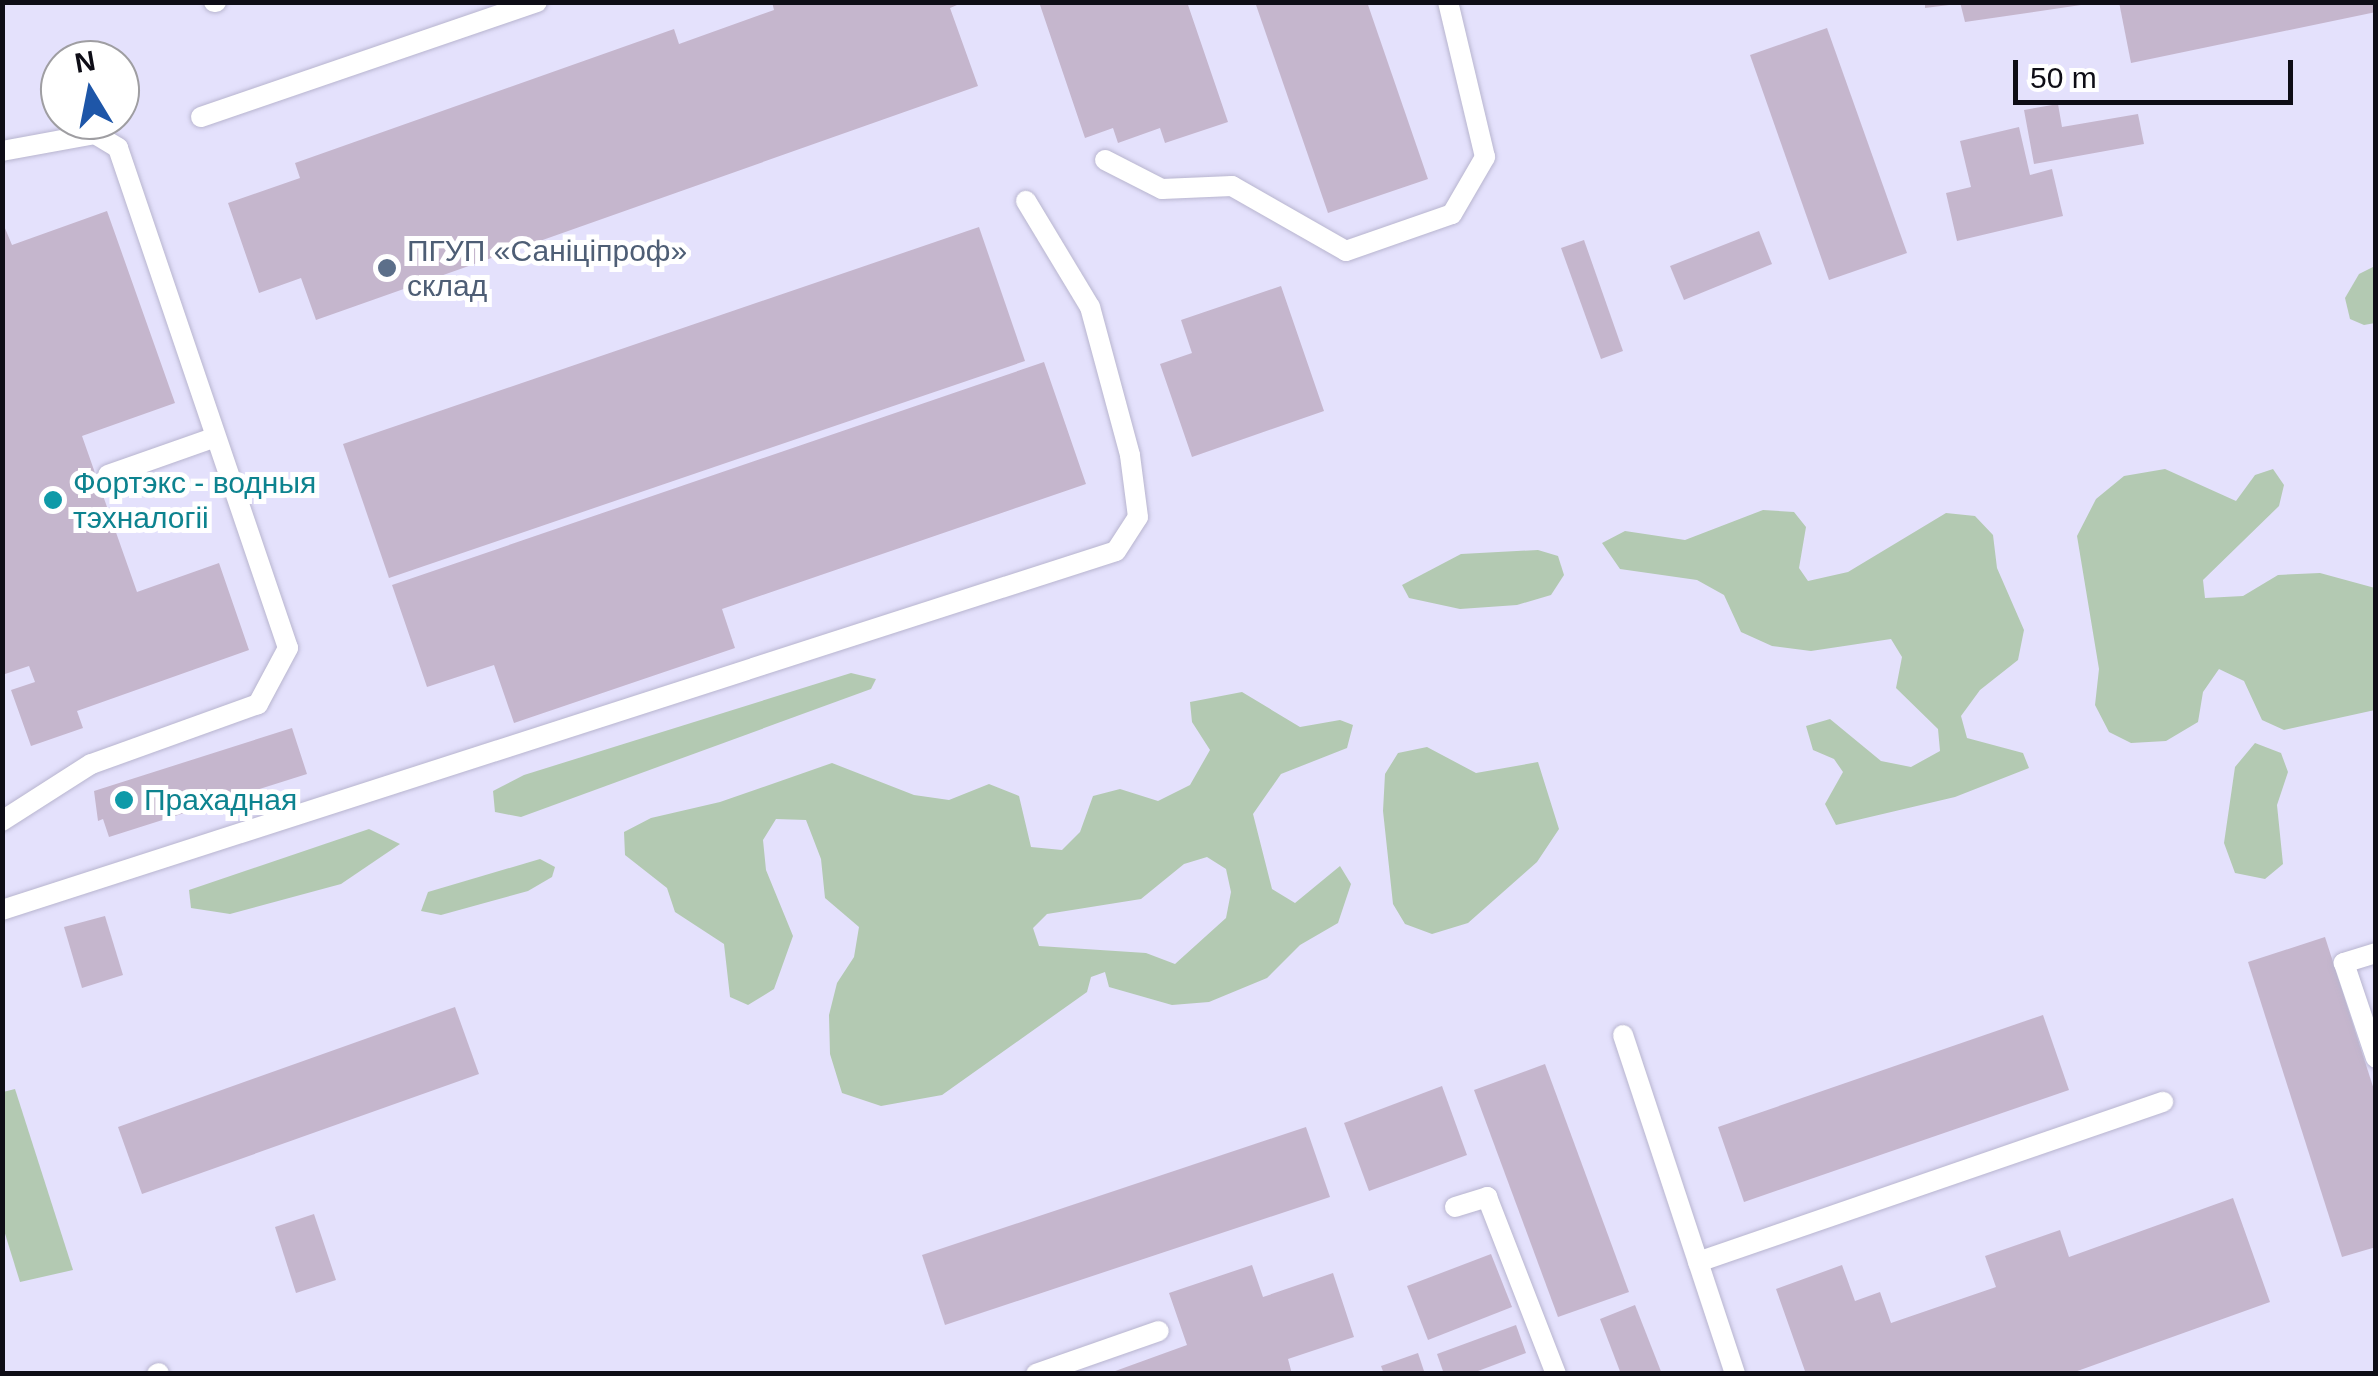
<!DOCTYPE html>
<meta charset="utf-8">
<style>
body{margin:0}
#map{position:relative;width:2378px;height:1376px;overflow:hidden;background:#e4e1fc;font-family:Arial,sans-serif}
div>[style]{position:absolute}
.green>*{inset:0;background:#b3c9b2}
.building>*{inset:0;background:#c5b6cd}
.roads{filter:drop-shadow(0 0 2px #b8b5cf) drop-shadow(0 0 2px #b8b5cf)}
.lane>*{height:20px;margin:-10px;padding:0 10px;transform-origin:10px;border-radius:10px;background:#fff}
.dots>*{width:28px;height:28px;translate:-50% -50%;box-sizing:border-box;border:5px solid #fff;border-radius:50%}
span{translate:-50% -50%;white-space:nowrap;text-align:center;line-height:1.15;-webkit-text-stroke:10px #fff;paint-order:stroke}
.service-label{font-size:30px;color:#4e5e75}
.left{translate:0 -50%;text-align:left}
.culture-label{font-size:30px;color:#0d838f}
.frame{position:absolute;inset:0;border:5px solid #0e0d16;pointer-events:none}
.north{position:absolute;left:40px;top:40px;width:100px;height:100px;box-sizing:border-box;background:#fff;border:2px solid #9f9ea2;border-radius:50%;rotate:350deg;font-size:28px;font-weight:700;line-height:40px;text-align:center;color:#0e0d16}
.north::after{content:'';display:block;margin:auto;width:35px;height:45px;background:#1e56a8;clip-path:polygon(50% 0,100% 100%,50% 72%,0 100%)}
.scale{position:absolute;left:2013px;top:60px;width:280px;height:45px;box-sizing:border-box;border:5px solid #0e0d16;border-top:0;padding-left:12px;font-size:30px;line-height:35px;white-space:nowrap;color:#0e0d16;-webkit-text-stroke:8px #fff;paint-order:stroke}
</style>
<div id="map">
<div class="green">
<div style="clip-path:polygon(2375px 266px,2375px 323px,2364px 325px,2350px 319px,2345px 298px,2359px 274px)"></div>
<div style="clip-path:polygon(2165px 469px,2236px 501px,2255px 475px,2273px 469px,2284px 485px,2279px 506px,2203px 580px,2205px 598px,2243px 596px,2278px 575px,2320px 573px,2375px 588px,2375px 710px,2284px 730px,2262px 720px,2244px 681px,2219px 669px,2203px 692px,2198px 722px,2166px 741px,2131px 743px,2109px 732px,2095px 705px,2099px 669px,2077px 536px,2096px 499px,2124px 476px)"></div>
<div style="clip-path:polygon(1763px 510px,1794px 512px,1806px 527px,1799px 568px,1808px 581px,1848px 572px,1946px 513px,1975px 516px,1993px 535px,1997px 568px,2024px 630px,2018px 660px,1980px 690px,1961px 716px,1967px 738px,2023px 753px,2029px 768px,1955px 797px,1836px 825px,1825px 804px,1843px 772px,1834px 759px,1813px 750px,1806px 726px,1830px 719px,1881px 761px,1911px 767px,1940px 751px,1938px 729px,1896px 688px,1902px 657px,1891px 639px,1811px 651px,1772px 646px,1741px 632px,1724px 595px,1697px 580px,1620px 569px,1602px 543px,1625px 531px,1685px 540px)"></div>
<div style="clip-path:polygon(1538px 550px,1558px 556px,1564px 575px,1551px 595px,1517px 605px,1460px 609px,1409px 598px,1402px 585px,1461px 554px)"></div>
<div style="clip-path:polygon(851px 673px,876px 679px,871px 689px,521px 817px,495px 812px,493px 791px,524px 775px)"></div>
<div style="clip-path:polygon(evenodd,1242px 692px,1300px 727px,1340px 720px,1353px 725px,1347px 748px,1281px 774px,1253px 814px,1272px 889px,1295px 903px,1340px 866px,1351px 884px,1338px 923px,1300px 945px,1267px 978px,1209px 1002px,1172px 1005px,1109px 987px,1105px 972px,1091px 977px,1087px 992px,942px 1095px,881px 1106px,842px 1093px,830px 1054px,829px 1015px,837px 983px,854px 957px,859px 927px,825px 898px,821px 859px,806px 820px,776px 819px,763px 840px,766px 870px,793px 936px,774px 989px,748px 1005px,730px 997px,724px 944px,675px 912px,667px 888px,625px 855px,624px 832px,651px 818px,720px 802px,832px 763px,914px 795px,949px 800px,989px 784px,1019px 796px,1031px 847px,1062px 850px,1080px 832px,1093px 796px,1120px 789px,1158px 801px,1190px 785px,1210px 750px,1192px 722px,1190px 702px,1242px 692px,1207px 857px,1226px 869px,1231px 892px,1226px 918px,1175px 964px,1146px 953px,1039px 946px,1033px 928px,1047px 914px,1141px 899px,1184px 864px,1207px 857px)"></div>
<div style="clip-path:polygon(2255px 743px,2281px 753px,2288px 772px,2277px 805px,2283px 864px,2265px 879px,2235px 873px,2224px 843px,2235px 767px)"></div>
<div style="clip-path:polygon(1427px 747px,1476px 773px,1538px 762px,1559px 829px,1537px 862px,1468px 923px,1432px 934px,1405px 924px,1393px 904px,1383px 811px,1385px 774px,1398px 753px)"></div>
<div style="clip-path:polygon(369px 829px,400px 844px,341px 884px,230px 914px,191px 908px,189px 890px)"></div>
<div style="clip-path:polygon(540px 859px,555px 867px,552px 877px,528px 891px,441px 915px,421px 911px,428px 892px)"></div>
<div style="clip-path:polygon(15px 1089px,73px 1270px,20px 1282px,2px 1224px,3px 1092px)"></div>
</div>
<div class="building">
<div style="clip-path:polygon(772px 2px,964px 2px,950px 8px,978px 86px,316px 320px,301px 278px,259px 293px,228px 203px,300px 178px,295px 163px,674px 29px,679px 44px,774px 10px)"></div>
<div style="clip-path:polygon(1039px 2px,1187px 2px,1228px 122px,1165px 143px,1160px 128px,1118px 143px,1113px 128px,1085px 138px)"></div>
<div style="clip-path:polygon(1255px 2px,1367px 2px,1428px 179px,1328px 213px)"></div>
<div style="clip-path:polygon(1925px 2px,1949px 2px,1949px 5px,1925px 8px)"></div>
<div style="clip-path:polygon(1960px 2px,2081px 2px,2081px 5px,1965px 22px)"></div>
<div style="clip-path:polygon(2119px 2px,2376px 2px,2376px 12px,2131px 63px)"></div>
<div style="clip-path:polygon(1827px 28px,1907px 253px,1829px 280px,1750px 55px)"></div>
<div style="clip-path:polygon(2058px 104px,2062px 127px,2138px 114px,2144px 144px,2034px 164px,2024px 110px)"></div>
<div style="clip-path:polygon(2019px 127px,2030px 175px,2052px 169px,2063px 216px,1957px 241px,1946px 193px,1971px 187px,1960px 141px)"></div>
<div style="clip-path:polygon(107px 211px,175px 403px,82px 436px,137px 592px,219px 563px,249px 650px,77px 711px,83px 728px,31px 746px,11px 690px,35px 682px,29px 666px,2px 675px,2px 221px,12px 245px)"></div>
<div style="clip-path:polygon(979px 227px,1025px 361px,389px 578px,343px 444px)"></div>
<div style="clip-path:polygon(1759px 231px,1772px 264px,1684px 300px,1670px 266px)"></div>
<div style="clip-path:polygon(1584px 240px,1623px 351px,1601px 359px,1561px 248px)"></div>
<div style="clip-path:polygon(1281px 286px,1324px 411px,1192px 457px,1160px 364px,1192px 353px,1181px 320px)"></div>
<div style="clip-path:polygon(1044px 362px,1086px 484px,722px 609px,735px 648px,514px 723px,494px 665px,427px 687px,392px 585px)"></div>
<div style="clip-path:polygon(292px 728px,307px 774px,109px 837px,103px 819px,98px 821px,94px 791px)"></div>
<div style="clip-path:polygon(105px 916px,123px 975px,82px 988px,64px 927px)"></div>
<div style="clip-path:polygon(2325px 937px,2376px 1096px,2376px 1247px,2342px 1257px,2248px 962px)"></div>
<div style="clip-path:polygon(455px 1007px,479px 1074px,142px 1194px,118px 1127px)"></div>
<div style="clip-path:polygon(2043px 1015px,2069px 1090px,1744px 1202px,1718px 1127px)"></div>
<div style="clip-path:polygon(1545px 1064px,1629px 1292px,1558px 1317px,1474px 1090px)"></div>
<div style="clip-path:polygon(1442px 1086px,1467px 1155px,1369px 1191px,1344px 1123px)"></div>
<div style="clip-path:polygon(1306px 1127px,1330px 1197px,945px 1325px,922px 1255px)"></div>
<div style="clip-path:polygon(2233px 1198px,2270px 1302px,2069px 1374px,1806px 1374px,1776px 1289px,1842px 1265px,1855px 1301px,1880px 1292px,1891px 1323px,1996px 1287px,1985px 1256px,2060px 1230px,2069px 1257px)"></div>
<div style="clip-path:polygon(314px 1214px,336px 1280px,296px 1293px,275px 1227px)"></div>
<div style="clip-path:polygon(1491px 1254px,1512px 1307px,1428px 1340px,1407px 1286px)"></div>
<div style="clip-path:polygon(1252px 1265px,1263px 1297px,1333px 1273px,1354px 1337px,1288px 1359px,1292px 1374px,1107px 1374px,1187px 1345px,1169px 1293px)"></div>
<div style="clip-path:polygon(1635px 1305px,1662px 1374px,1621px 1374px,1600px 1319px)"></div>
<div style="clip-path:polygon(1516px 1325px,1526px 1353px,1470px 1374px,1444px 1374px,1437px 1354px)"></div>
<div style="clip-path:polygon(1418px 1353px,1425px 1374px,1384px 1374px,1381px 1366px)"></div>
</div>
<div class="roads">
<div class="lane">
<div style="left:214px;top:2px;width:2px"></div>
<div style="left:201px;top:117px;width:355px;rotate:-18.9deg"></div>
<div style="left:2px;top:151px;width:95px;rotate:-10.4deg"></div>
<div style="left:95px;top:134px;width:27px;rotate:31deg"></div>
<div style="left:118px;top:148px;width:528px;rotate:71.22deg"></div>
<div style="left:288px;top:648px;width:64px;rotate:118.2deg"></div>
<div style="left:258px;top:704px;width:177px;rotate:160.2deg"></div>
<div style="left:91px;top:764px;width:106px;rotate:147.4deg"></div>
<div style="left:1105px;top:160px;width:64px;rotate:27deg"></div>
<div style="left:1162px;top:189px;width:70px;rotate:-2.5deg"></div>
<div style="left:1232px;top:186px;width:131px;rotate:29.7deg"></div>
<div style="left:1346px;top:251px;width:112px;rotate:-19.2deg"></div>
<div style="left:1452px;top:214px;width:66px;rotate:-59.9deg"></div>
<div style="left:1485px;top:157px;width:159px;rotate:-103.4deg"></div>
<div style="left:108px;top:475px;width:114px;rotate:-19.4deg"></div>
<div style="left:2px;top:910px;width:1170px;rotate:-17.86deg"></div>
<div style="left:1116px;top:551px;width:40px;rotate:-57.1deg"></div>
<div style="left:1138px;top:517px;width:63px;rotate:-97.4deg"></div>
<div style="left:1130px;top:455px;width:153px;rotate:-105.1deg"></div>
<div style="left:1090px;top:307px;width:124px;rotate:-121.1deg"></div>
<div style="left:2376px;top:953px;width:34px;rotate:163deg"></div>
<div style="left:2344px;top:963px;width:100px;rotate:71.4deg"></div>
<div style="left:1623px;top:1035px;width:357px;rotate:71.7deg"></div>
<div style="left:1455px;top:1207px;width:34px;rotate:-17deg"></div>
<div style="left:1487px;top:1197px;width:190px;rotate:68.7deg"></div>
<div style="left:1698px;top:1262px;width:492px;rotate:-19deg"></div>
<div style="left:157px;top:1374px;width:2px;rotate:-27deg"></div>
<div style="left:1036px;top:1374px;width:130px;rotate:-19.3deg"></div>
</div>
</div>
<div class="dots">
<div style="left:387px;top:268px;background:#5c6f8a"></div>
<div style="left:53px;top:500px;background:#0f9aa8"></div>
<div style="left:124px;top:800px;background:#0f9aa8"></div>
</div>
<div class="service-label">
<span class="left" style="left:407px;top:268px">ПГУП «Саніціпроф»<br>склад</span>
</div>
<div class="culture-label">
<span class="left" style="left:73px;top:500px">Фортэкс - водныя<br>тэхналогіі</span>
<span class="left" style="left:144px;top:800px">Прахадная</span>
</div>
<div class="frame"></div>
<div class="north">N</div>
<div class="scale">50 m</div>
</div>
